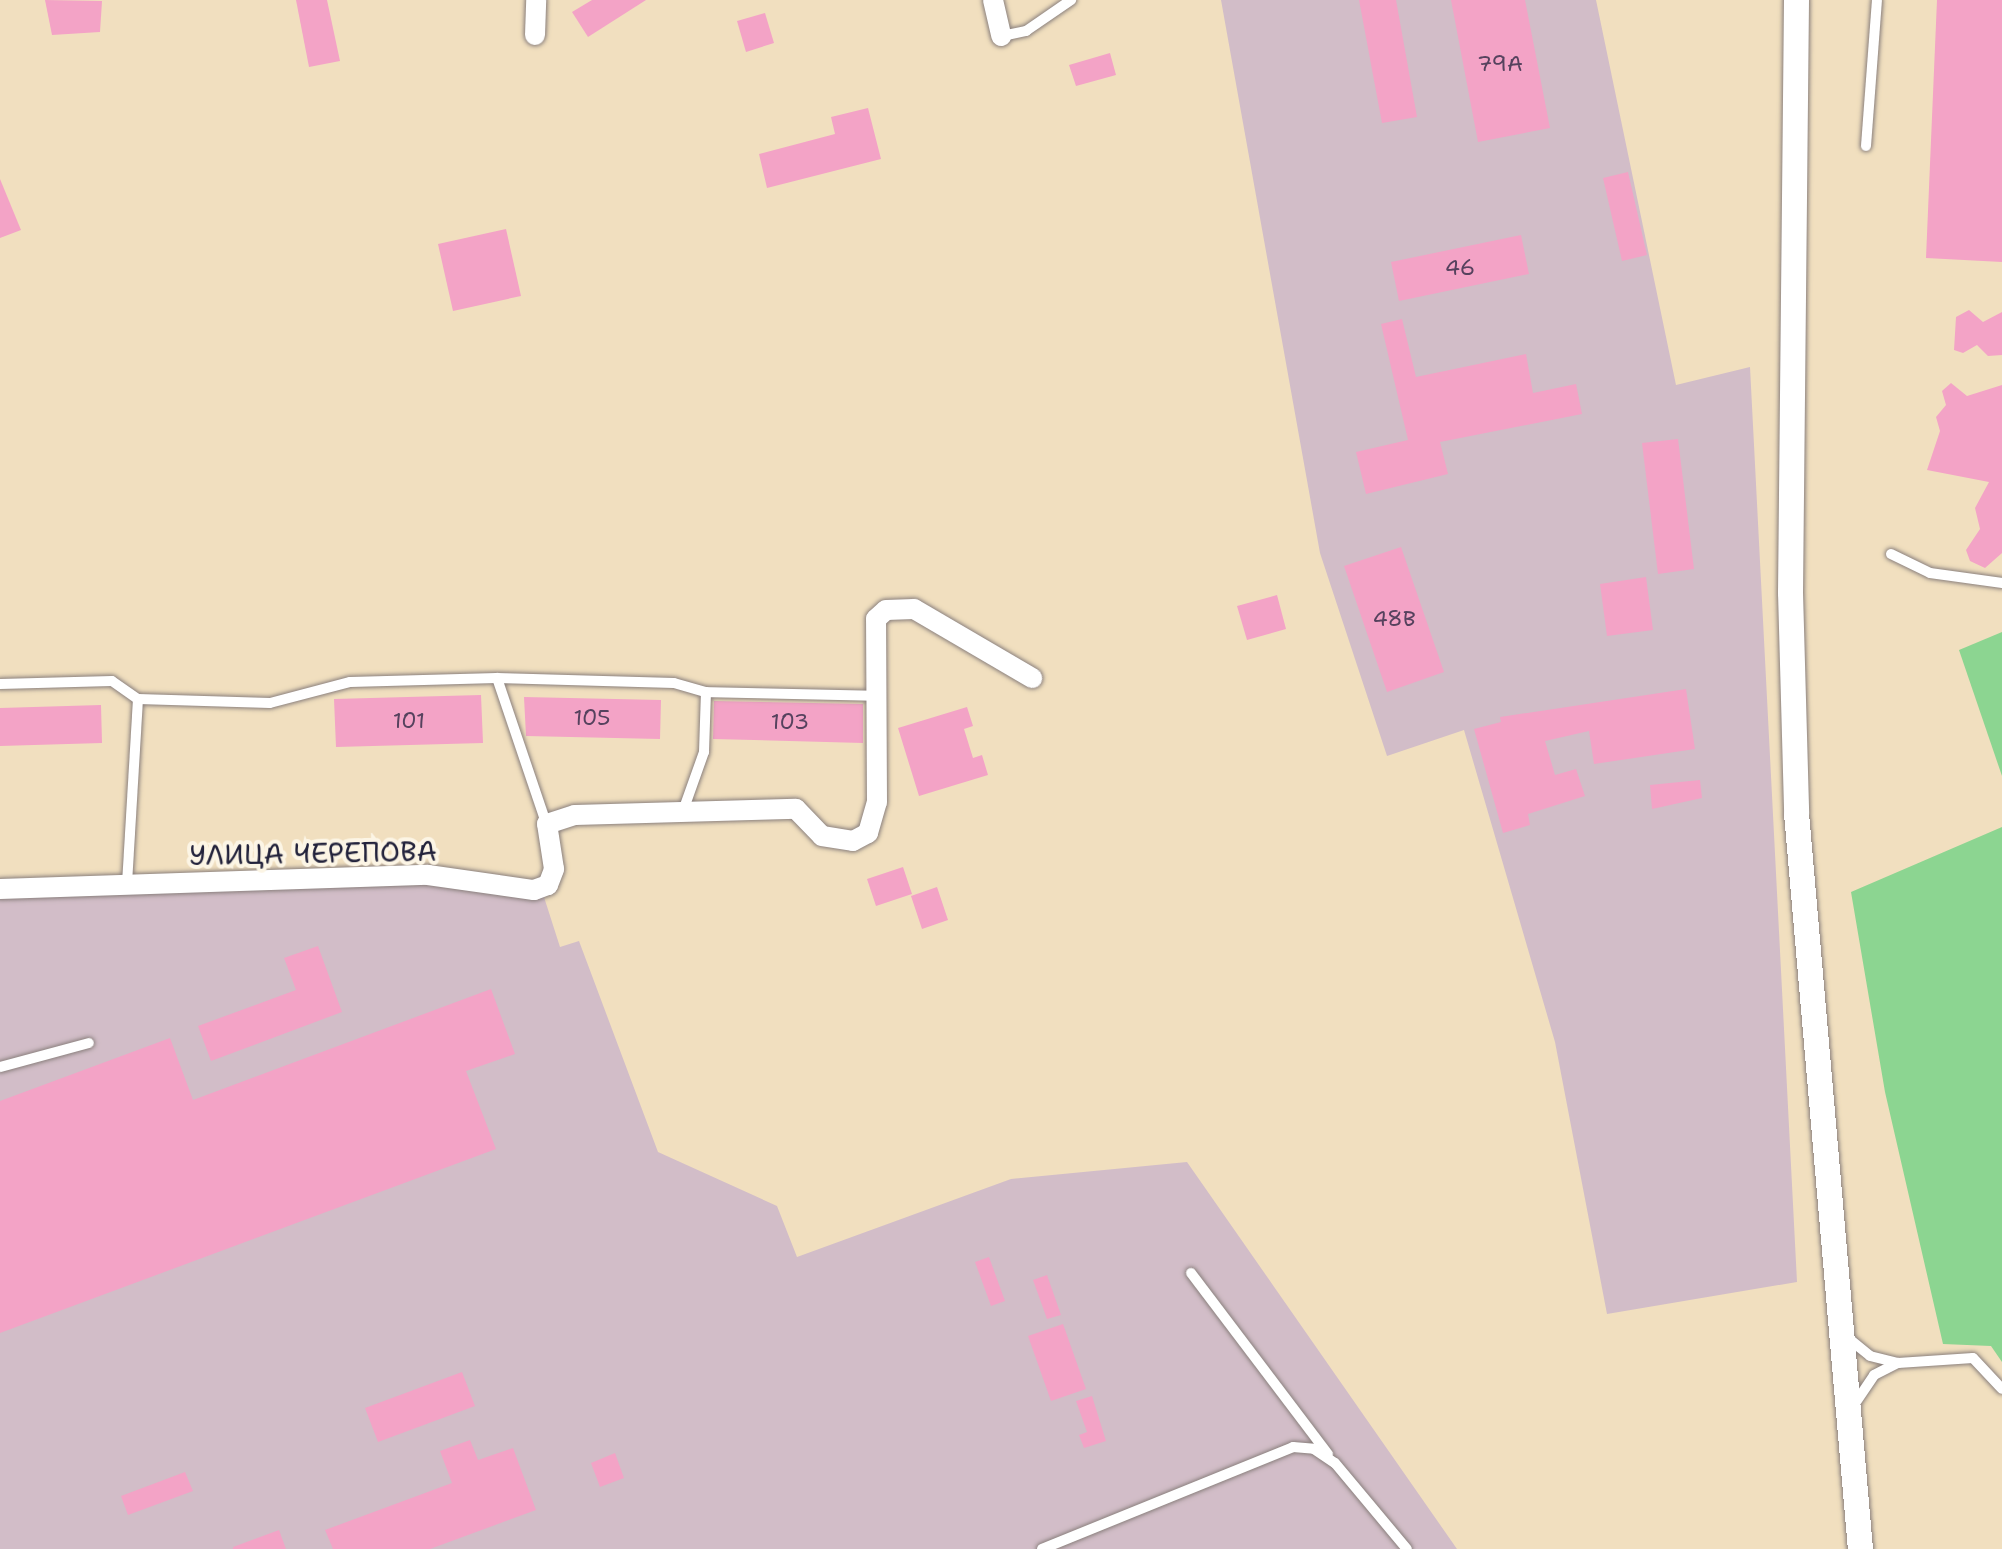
<!DOCTYPE html>
<meta charset="utf-8">
<style>
body{margin:0}
#map{position:relative;width:2002px;height:1549px;overflow:hidden;background:#f1dfbf;font-family:"Shantell Sans",sans-serif}
div>[style]{position:absolute}
.industrial>*{inset:0;background:#d2bdc8}
.green>*{inset:0;background:#8cd591}
.building>*{inset:0;background:#f3a3c6}
.roads{filter:drop-shadow(0 0 2px #8a807d) drop-shadow(0 0 2px #8a807d)}
.service>*{height:10px;margin:-5px;padding:0 5px;transform-origin:5px;border-radius:5px;background:#fff}
.minor>*{height:20px;margin:-10px;padding:0 10px;transform-origin:10px;border-radius:10px;background:#fff}
.tertiary>*{height:25px;margin:-12.5px;padding:0 12.5px;transform-origin:12.5px;border-radius:12.5px;background:#fff}
span{translate:-50% -50%;white-space:nowrap;text-align:center;line-height:1.15;-webkit-text-stroke:8px #fcf5e5;paint-order:stroke}
.number-label{font-size:22px;color:#56425e}
.number-label span{-webkit-text-stroke-width:0}
.street-label{font-size:28px;color:#22223b}
</style>
<div id="map">
<div class="industrial">
<div style="clip-path:polygon(1221px 0,1596px 0,1676px 385px,1750px 367px,1797px 1282px,1607px 1314px,1555px 1042px,1464px 730px,1387px 756px,1320px 553px)"></div>
<div style="clip-path:polygon(410px 881px,544px 897px,560px 947px,579px 941px,658px 1152px,777px 1206px,797px 1257px,1011px 1179px,1187px 1162px,1457px 1549px,0 1549px,0 897px)"></div>
</div>
<div class="green">
<div style="clip-path:polygon(2002px 632px,2002px 776px,1959px 650px)"></div>
<div style="clip-path:polygon(2002px 827px,2002px 1362px,1991px 1346px,1943px 1344px,1885px 1092px,1851px 892px)"></div>
</div>
<div class="building">
<div style="clip-path:polygon(45px 0,102px 1px,100px 32px,52px 35px)"></div>
<div style="clip-path:polygon(296px 0,327px 0,340px 61px,309px 67px)"></div>
<div style="clip-path:polygon(592px 0,646px 0,588px 37px,572px 12px)"></div>
<div style="clip-path:polygon(1359px 0,1396px 0,1417px 117px,1382px 123px)"></div>
<div style="clip-path:polygon(1451px 0,1525px 0,1550px 128px,1478px 142px)"></div>
<div style="clip-path:polygon(1937px 0,2002px 0,2002px 262px,1926px 258px)"></div>
<div style="clip-path:polygon(765px 13px,774px 43px,746px 52px,737px 21px)"></div>
<div style="clip-path:polygon(1110px 53px,1116px 75px,1076px 86px,1069px 65px)"></div>
<div style="clip-path:polygon(868px 108px,881px 159px,767px 188px,759px 154px,835px 134px,831px 117px)"></div>
<div style="clip-path:polygon(1628px 172px,1647px 255px,1622px 261px,1603px 178px)"></div>
<div style="clip-path:polygon(0 179px,21px 230px,0 238px)"></div>
<div style="clip-path:polygon(506px 229px,521px 296px,453px 311px,438px 244px)"></div>
<div style="clip-path:polygon(1521px 235px,1529px 274px,1399px 301px,1391px 262px)"></div>
<div style="clip-path:polygon(1969px 310px,1983px 322px,2002px 312px,2002px 355px,1988px 356px,1977px 345px,1963px 353px,1954px 350px,1956px 317px)"></div>
<div style="clip-path:polygon(1402px 319px,1416px 377px,1526px 354px,1533px 393px,1576px 384px,1582px 414px,1440px 442px,1448px 474px,1366px 494px,1356px 452px,1408px 440px,1381px 324px)"></div>
<div style="clip-path:polygon(1951px 383px,1967px 396px,2002px 385px,2002px 553px,1985px 568px,1970px 561px,1966px 550px,1980px 529px,1975px 508px,1989px 482px,1927px 470px,1940px 431px,1936px 417px,1946px 405px,1942px 391px)"></div>
<div style="clip-path:polygon(1678px 439px,1694px 569px,1658px 574px,1642px 443px)"></div>
<div style="clip-path:polygon(1401px 547px,1444px 672px,1387px 692px,1344px 566px)"></div>
<div style="clip-path:polygon(1646px 577px,1653px 630px,1607px 636px,1600px 584px)"></div>
<div style="clip-path:polygon(1277px 595px,1286px 629px,1247px 640px,1237px 606px)"></div>
<div style="clip-path:polygon(1686px 689px,1695px 749px,1594px 764px,1589px 731px,1545px 741px,1555px 775px,1576px 769px,1585px 796px,1528px 814px,1530px 825px,1503px 833px,1474px 729px,1501px 722px,1500px 717px)"></div>
<div style="clip-path:polygon(481px 695px,483px 743px,336px 747px,334px 699px)"></div>
<div style="clip-path:polygon(524px 697px,661px 700px,660px 739px,526px 736px)"></div>
<div style="clip-path:polygon(714px 701px,863px 704px,863px 743px,713px 739px)"></div>
<div style="clip-path:polygon(101px 705px,102px 743px,0 746px,0 708px)"></div>
<div style="clip-path:polygon(967px 707px,973px 726px,964px 729px,973px 758px,982px 755px,988px 775px,919px 796px,898px 728px)"></div>
<div style="clip-path:polygon(1700px 780px,1702px 798px,1652px 809px,1650px 785px)"></div>
<div style="clip-path:polygon(903px 867px,912px 894px,876px 906px,867px 879px)"></div>
<div style="clip-path:polygon(937px 887px,948px 920px,922px 929px,911px 896px)"></div>
<div style="clip-path:polygon(318px 946px,342px 1012px,211px 1061px,198px 1026px,296px 990px,284px 958px)"></div>
<div style="clip-path:polygon(491px 989px,515px 1054px,466px 1071px,496px 1149px,0 1333px,0 1101px,170px 1038px,193px 1100px)"></div>
<div style="clip-path:polygon(989px 1257px,1005px 1301px,991px 1306px,975px 1262px)"></div>
<div style="clip-path:polygon(1047px 1275px,1061px 1315px,1047px 1319px,1033px 1280px)"></div>
<div style="clip-path:polygon(1063px 1324px,1086px 1389px,1051px 1401px,1028px 1336px)"></div>
<div style="clip-path:polygon(462px 1372px,475px 1406px,378px 1442px,365px 1408px)"></div>
<div style="clip-path:polygon(1092px 1396px,1106px 1441px,1084px 1448px,1079px 1435px,1087px 1432px,1076px 1401px)"></div>
<div style="clip-path:polygon(470px 1440px,478px 1460px,513px 1448px,536px 1510px,430px 1549px,333px 1549px,325px 1530px,452px 1483px,440px 1451px)"></div>
<div style="clip-path:polygon(615px 1453px,624px 1478px,600px 1487px,591px 1463px)"></div>
<div style="clip-path:polygon(185px 1472px,193px 1491px,128px 1515px,121px 1496px)"></div>
<div style="clip-path:polygon(279px 1530px,286px 1549px,233px 1549px,233px 1547px)"></div>
</div>
<div class="roads">
<div class="service">
<div style="left:1002px;top:36px;width:25px;rotate:-12deg"></div>
<div style="left:1026px;top:31px;width:55px;rotate:-34.6deg"></div>
<div style="left:1866px;top:146px;width:146px;rotate:-85.7deg"></div>
<div style="left:1891px;top:554px;width:43px;rotate:26deg"></div>
<div style="left:1930px;top:573px;width:73px;rotate:7.9deg"></div>
<div style="left:497px;top:678px;width:177px;rotate:1.6deg"></div>
<div style="left:674px;top:683px;width:33px;rotate:16deg"></div>
<div style="left:0;top:684px;width:112px;rotate:-1.5deg"></div>
<div style="left:112px;top:681px;width:32px;rotate:35deg"></div>
<div style="left:683px;top:811px;width:63px;rotate:-70.4deg"></div>
<div style="left:704px;top:752px;width:60px;rotate:-88.1deg"></div>
<div style="left:706px;top:692px;width:174px;rotate:1.3deg"></div>
<div style="left:127px;top:884px;width:185px;rotate:-86.6deg"></div>
<div style="left:138px;top:699px;width:132px;rotate:1.7deg"></div>
<div style="left:270px;top:703px;width:83px;rotate:-14.7deg"></div>
<div style="left:350px;top:682px;width:147px;rotate:-1.6deg"></div>
<div style="left:497px;top:678px;width:153px;rotate:71.3deg"></div>
<div style="left:0;top:1067px;width:92px;rotate:-15.1deg"></div>
<div style="left:1191px;top:1273px;width:227px;rotate:52.9deg"></div>
<div style="left:1848px;top:1338px;width:28px;rotate:39deg"></div>
<div style="left:1870px;top:1356px;width:29px;rotate:14deg"></div>
<div style="left:1898px;top:1363px;width:75px;rotate:-3.8deg"></div>
<div style="left:1973px;top:1358px;width:42px;rotate:46.9deg"></div>
<div style="left:1854px;top:1405px;width:36px;rotate:-56deg"></div>
<div style="left:1874px;top:1375px;width:27px;rotate:-27deg"></div>
<div style="left:1042px;top:1549px;width:271px;rotate:-22.1deg"></div>
<div style="left:1293px;top:1447px;width:21px;rotate:5deg"></div>
<div style="left:1314px;top:1449px;width:25px;rotate:34deg"></div>
<div style="left:1335px;top:1463px;width:112px;rotate:50.1deg"></div>
</div>
<div class="minor">
<div style="left:993px;top:0;width:37px;rotate:77deg"></div>
<div style="left:535px;top:35px;width:35px;rotate:-88deg"></div>
<div style="left:0;top:889px;width:428px;rotate:-1.9deg"></div>
<div style="left:428px;top:875px;width:107px;rotate:8.1deg"></div>
<div style="left:534px;top:890px;width:15px;rotate:-20deg"></div>
<div style="left:548px;top:885px;width:17px;rotate:-69deg"></div>
<div style="left:554px;top:869px;width:46px;rotate:-98.8deg"></div>
<div style="left:547px;top:824px;width:29px;rotate:-18deg"></div>
<div style="left:575px;top:815px;width:221px;rotate:-1.6deg"></div>
<div style="left:796px;top:809px;width:37px;rotate:46deg"></div>
<div style="left:822px;top:836px;width:31px;rotate:9deg"></div>
<div style="left:853px;top:841px;width:17px;rotate:-28deg"></div>
<div style="left:868px;top:833px;width:32px;rotate:-74deg"></div>
<div style="left:877px;top:802px;width:183px;rotate:-90.3deg"></div>
<div style="left:876px;top:619px;width:13px;rotate:-42deg"></div>
<div style="left:886px;top:610px;width:28px;rotate:-2deg"></div>
<div style="left:914px;top:609px;width:137px;rotate:30.3deg"></div>
</div>
<div class="tertiary">
<div style="left:1796px;top:0;width:592px;rotate:90.58deg"></div>
<div style="left:1790px;top:592px;width:221px;rotate:88.4deg"></div>
<div style="left:1796px;top:813px;width:739px;rotate:85.03deg"></div>
</div>
</div>
<div class="number-label">
<span style="left:1500px;top:64px">79А</span>
<span style="left:1460px;top:268px">46</span>
<span style="left:1394px;top:619px">48В</span>
<span style="left:592px;top:718px">105</span>
<span style="left:409px;top:721px">101</span>
<span style="left:790px;top:722px">103</span>
</div>
<div class="street-label">
<span style="left:313px;top:853px;rotate:-1deg">УЛИЦА ЧЕРЕПОВА</span>
</div>
</div>
